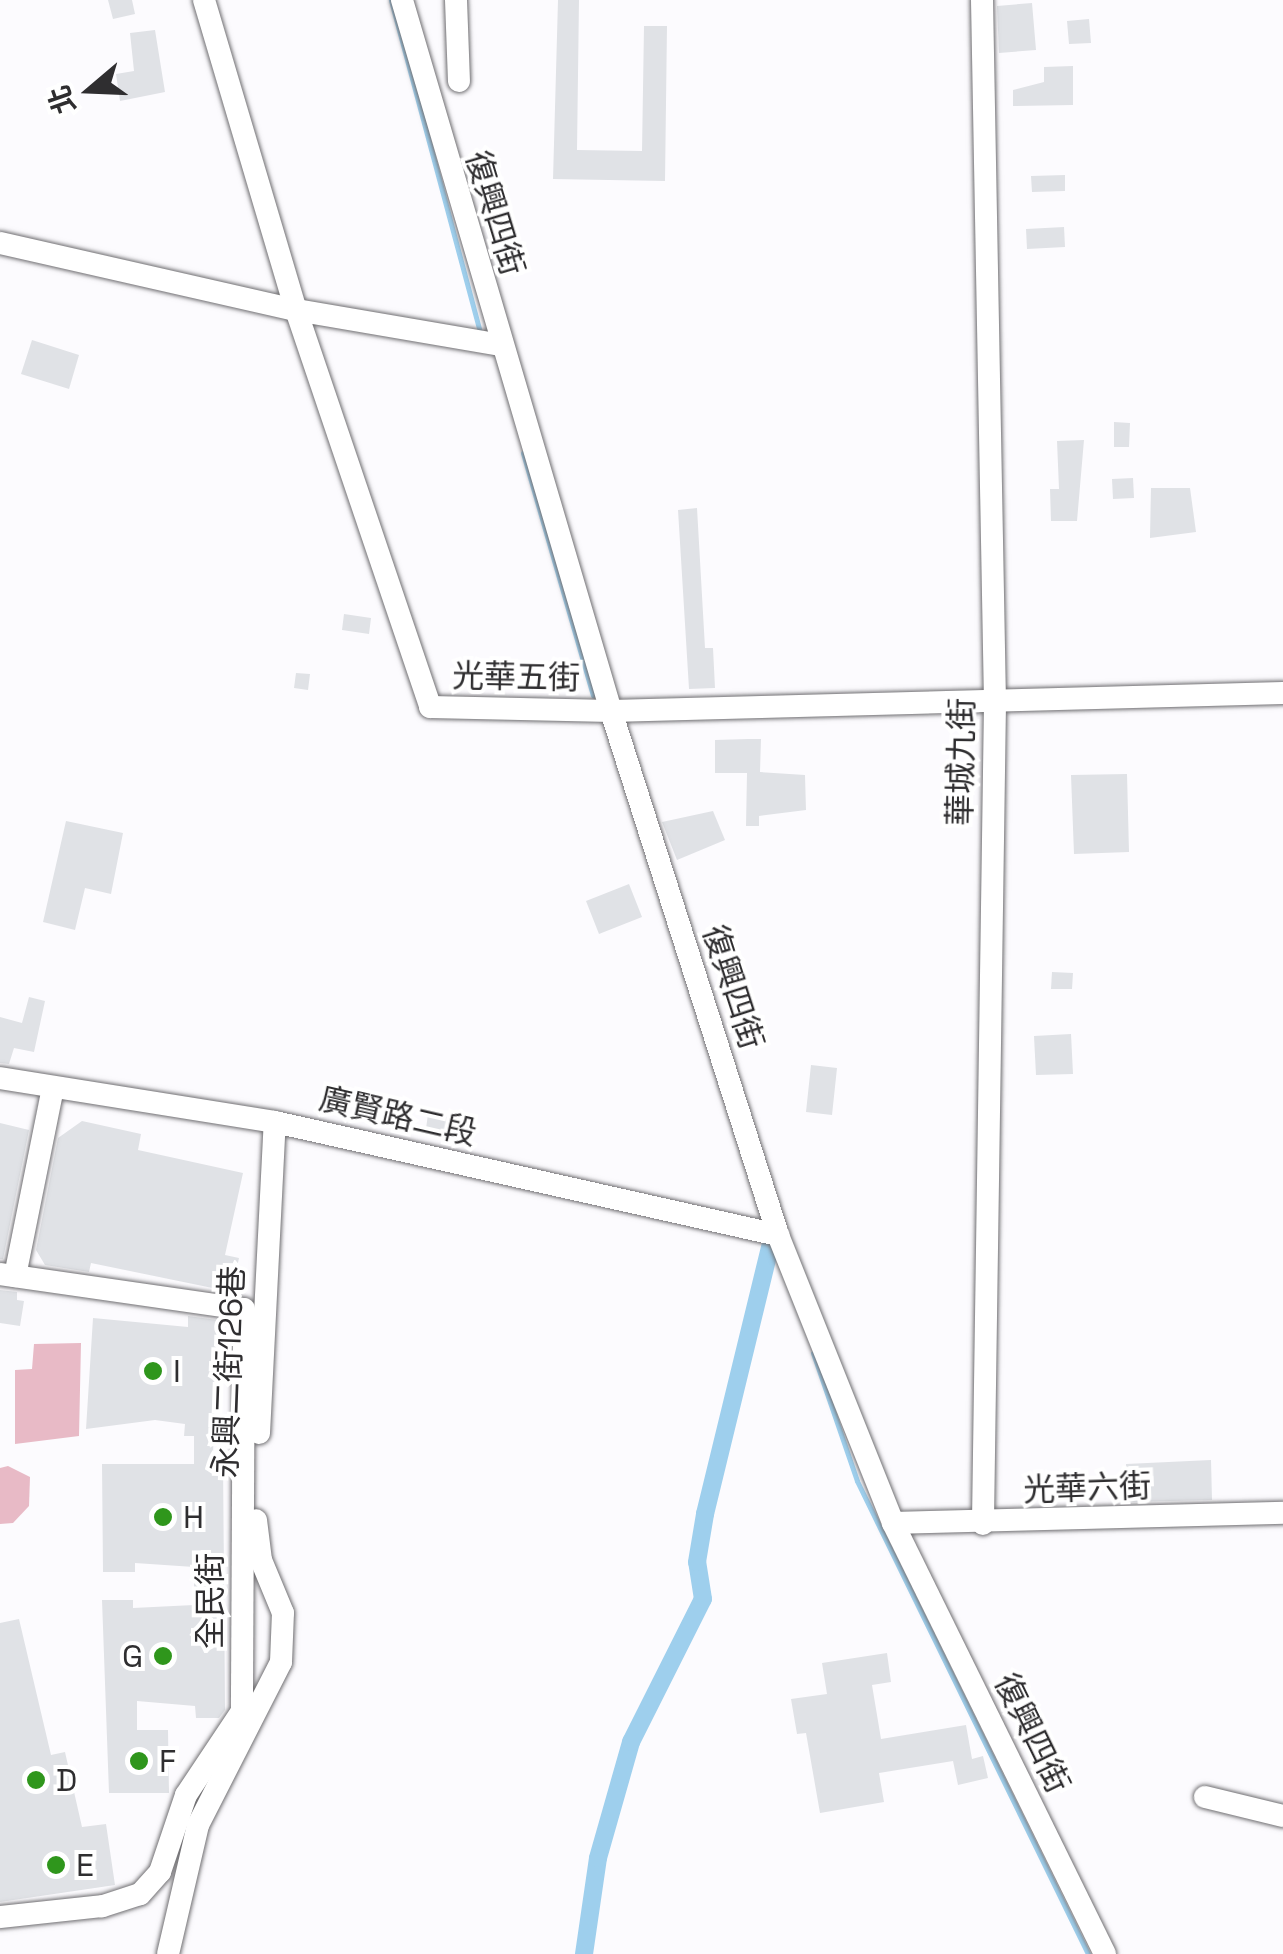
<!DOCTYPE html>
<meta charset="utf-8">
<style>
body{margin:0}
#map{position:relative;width:1283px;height:1954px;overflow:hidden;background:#fcfbfe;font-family:"Space Grotesk","Noto Sans TC",sans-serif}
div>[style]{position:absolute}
.green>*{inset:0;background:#e8bac6}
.stream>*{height:5px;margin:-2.5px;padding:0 2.5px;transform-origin:2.5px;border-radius:2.5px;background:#9ecfed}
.canal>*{height:18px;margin:-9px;padding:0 9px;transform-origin:9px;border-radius:9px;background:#9ecfed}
.building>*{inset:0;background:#e0e2e6}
.roads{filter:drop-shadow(0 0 2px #706f72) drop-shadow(0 0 2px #706f72)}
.minor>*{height:22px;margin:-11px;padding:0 11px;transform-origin:11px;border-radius:11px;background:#fff}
.dots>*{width:28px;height:28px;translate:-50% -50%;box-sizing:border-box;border:5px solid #fff;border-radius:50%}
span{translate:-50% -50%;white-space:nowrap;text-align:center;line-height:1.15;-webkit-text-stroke:8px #fff;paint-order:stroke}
.street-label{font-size:32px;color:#2f2e30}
.poi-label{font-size:32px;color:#2f2e30}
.left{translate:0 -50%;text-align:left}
.right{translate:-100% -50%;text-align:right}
.north{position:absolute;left:40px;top:40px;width:100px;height:100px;-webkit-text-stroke:8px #fff;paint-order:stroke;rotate:251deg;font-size:28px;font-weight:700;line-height:40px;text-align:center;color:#2f2e30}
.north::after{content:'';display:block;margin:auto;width:35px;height:45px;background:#2f2e30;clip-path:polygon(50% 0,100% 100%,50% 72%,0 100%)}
</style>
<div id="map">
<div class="green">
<div style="clip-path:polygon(81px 1343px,79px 1436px,15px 1444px,15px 1370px,32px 1369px,34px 1344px)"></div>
<div style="clip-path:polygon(8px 1466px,30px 1477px,29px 1506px,13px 1523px,0 1524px,0 1468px)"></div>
</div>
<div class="stream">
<div style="left:391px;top:0;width:347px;rotate:75deg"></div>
<div style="left:523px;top:453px;width:252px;rotate:73.9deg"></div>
<div style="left:813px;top:1353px;width:135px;rotate:71deg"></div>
<div style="left:857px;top:1481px;width:526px;rotate:63.97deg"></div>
</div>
<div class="canal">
<div style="left:584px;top:1954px;width:97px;rotate:-81.7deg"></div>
<div style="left:598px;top:1858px;width:121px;rotate:-74.1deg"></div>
<div style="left:631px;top:1742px;width:160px;rotate:-63.3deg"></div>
<div style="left:703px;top:1599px;width:37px;rotate:-99deg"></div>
<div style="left:697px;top:1562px;width:49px;rotate:-80.5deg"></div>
<div style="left:705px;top:1514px;width:287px;rotate:-76.3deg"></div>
</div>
<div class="building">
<div style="clip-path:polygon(108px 0,132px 0,135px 14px,113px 19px)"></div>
<div style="clip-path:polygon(558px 0,579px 0,577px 150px,642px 151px,644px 26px,667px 26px,665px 181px,553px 179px)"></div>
<div style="clip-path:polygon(1032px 3px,1036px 50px,999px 53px,997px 6px)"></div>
<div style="clip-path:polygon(1089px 19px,1091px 43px,1069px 44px,1067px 21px)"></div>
<div style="clip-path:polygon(155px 30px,165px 92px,120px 101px,116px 74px,134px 71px,130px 33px)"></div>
<div style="clip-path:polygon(1073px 66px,1073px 105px,1013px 106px,1013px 90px,1044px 82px,1044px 67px)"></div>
<div style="clip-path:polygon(1065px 175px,1065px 191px,1032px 192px,1031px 176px)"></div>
<div style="clip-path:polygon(1064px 227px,1065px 247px,1027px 249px,1026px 229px)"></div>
<div style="clip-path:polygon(32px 340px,79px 355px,69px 389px,21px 374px)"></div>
<div style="clip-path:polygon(1114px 422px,1130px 423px,1129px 447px,1114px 447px)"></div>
<div style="clip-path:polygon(1084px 440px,1077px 521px,1051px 521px,1050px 489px,1059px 489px,1057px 441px)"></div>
<div style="clip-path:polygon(1133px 478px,1134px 498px,1113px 499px,1112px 479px)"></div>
<div style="clip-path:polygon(1151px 488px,1190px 488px,1196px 532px,1150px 538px)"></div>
<div style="clip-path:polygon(697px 508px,705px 648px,713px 648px,715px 688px,689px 689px,678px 510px)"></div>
<div style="clip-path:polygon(344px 614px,371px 618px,369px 634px,342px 630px)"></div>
<div style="clip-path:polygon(296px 673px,310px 674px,308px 690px,294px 688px)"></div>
<div style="clip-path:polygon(748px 739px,761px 739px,760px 772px,805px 775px,806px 810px,759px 816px,759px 826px,746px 826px,747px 773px,715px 773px,715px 740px)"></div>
<div style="clip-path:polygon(1127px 774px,1129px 852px,1074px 854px,1071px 775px)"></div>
<div style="clip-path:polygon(713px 811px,725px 840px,677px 860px,662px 822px)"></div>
<div style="clip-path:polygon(66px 821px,123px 833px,111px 894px,85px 888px,75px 930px,43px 922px)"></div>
<div style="clip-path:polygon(629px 884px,642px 917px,599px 934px,586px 901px)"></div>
<div style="clip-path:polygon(1052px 972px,1073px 973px,1072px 989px,1051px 989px)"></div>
<div style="clip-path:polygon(29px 997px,45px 1001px,34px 1052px,14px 1048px,9px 1064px,0 1063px,0 1017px,22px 1023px)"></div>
<div style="clip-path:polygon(1071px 1034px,1073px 1074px,1036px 1075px,1034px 1036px)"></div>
<div style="clip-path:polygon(811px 1065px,837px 1068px,832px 1115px,806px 1112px)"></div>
<div style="clip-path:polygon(428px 1114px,463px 1119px,461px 1133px,451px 1131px,449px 1140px,425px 1136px)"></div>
<div style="clip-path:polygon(82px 1121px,141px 1134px,138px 1150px,243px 1173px,225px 1255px,239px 1258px,232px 1292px,91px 1263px,89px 1272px,45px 1265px,36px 1250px,58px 1138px)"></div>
<div style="clip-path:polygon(0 1123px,29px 1130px,3px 1259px,0 1259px)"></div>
<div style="clip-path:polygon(0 1290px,17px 1292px,17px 1300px,24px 1301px,20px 1326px,0 1323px)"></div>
<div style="clip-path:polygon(188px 1316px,217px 1320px,213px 1455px,223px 1455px,225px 1710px,219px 1718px,196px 1718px,195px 1706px,137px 1701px,137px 1730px,168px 1730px,169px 1793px,109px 1793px,102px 1600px,133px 1600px,133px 1608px,194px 1605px,194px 1567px,135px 1563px,135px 1572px,103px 1572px,102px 1464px,194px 1464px,194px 1436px,184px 1436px,185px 1424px,155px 1420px,86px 1429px,93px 1318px,188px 1327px)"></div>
<div style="clip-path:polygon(1211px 1460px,1212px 1500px,1128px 1502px,1126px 1464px)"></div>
<div style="clip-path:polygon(19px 1619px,51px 1755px,65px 1752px,82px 1827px,106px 1824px,115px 1885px,0 1902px,0 1623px)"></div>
<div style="clip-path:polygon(887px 1653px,891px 1682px,872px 1685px,881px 1739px,966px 1725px,972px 1759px,983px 1756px,988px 1778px,958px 1785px,953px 1761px,879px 1773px,884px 1802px,820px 1813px,806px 1733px,797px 1734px,791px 1699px,827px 1694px,822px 1663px)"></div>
</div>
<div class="roads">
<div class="minor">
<div style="left:204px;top:0;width:323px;rotate:73.5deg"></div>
<div style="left:296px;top:310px;width:419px;rotate:71.3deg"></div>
<div style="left:430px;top:707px;width:181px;rotate:1.3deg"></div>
<div style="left:611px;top:711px;width:672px;rotate:-1.53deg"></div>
<div style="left:402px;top:0;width:741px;rotate:73.62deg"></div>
<div style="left:611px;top:711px;width:550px;rotate:72.32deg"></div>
<div style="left:778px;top:1235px;width:310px;rotate:68.2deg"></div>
<div style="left:893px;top:1523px;width:480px;rotate:63.8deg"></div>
<div style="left:456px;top:0;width:81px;rotate:87.9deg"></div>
<div style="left:982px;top:0;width:703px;rotate:88.94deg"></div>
<div style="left:995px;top:703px;width:821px;rotate:90.84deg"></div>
<div style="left:0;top:243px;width:303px;rotate:12.8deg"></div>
<div style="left:296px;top:310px;width:208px;rotate:9.7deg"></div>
<div style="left:0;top:1078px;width:278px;rotate:9.1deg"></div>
<div style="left:275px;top:1122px;width:516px;rotate:12.66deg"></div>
<div style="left:0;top:1274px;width:246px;rotate:8.2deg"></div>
<div style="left:244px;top:1309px;width:402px;rotate:90.3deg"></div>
<div style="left:242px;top:1711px;width:101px;rotate:123.7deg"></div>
<div style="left:186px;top:1795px;width:81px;rotate:108.7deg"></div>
<div style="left:160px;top:1872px;width:30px;rotate:132deg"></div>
<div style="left:140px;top:1894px;width:40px;rotate:162deg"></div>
<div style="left:102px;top:1906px;width:103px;rotate:173.8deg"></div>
<div style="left:15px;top:1276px;width:192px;rotate:-78.6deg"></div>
<div style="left:259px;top:1433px;width:311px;rotate:-87.1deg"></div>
<div style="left:893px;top:1523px;width:390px;rotate:-1.5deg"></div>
<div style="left:1205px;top:1797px;width:80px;rotate:13.7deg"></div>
<div style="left:168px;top:1954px;width:132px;rotate:-76.9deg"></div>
<div style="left:198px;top:1825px;width:183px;rotate:-63deg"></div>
<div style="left:281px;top:1662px;width:49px;rotate:-87.7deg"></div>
<div style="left:283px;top:1613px;width:57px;rotate:-112.5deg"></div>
<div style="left:261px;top:1560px;width:40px;rotate:-97.1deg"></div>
</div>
</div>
<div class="dots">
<div style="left:153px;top:1371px;background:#2f961c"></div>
<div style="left:163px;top:1517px;background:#2f961c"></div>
<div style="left:163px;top:1656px;background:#2f961c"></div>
<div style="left:139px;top:1761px;background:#2f961c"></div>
<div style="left:36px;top:1780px;background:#2f961c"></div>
<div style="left:56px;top:1865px;background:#2f961c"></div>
</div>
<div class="street-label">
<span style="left:495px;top:213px;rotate:73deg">復興四街</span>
<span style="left:516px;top:677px;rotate:1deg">光華五街</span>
<span style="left:961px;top:762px;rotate:-89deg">華城九街</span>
<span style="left:733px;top:987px;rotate:72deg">復興四街</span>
<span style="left:398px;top:1116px;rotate:13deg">廣賢路二段</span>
<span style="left:229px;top:1372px;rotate:-88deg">永興二街126巷</span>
<span style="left:1087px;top:1488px;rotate:-2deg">光華六街</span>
<span style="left:210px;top:1601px;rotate:-90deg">全民街</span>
<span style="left:1032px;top:1733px;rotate:64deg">復興四街</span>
</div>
<div class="poi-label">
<span class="left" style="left:173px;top:1371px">I</span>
<span class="left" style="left:183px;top:1517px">H</span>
<span class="right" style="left:143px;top:1656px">G</span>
<span class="left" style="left:159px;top:1761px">F</span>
<span class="left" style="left:56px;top:1780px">D</span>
<span class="left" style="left:76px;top:1865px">E</span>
</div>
<div class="north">北</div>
</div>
